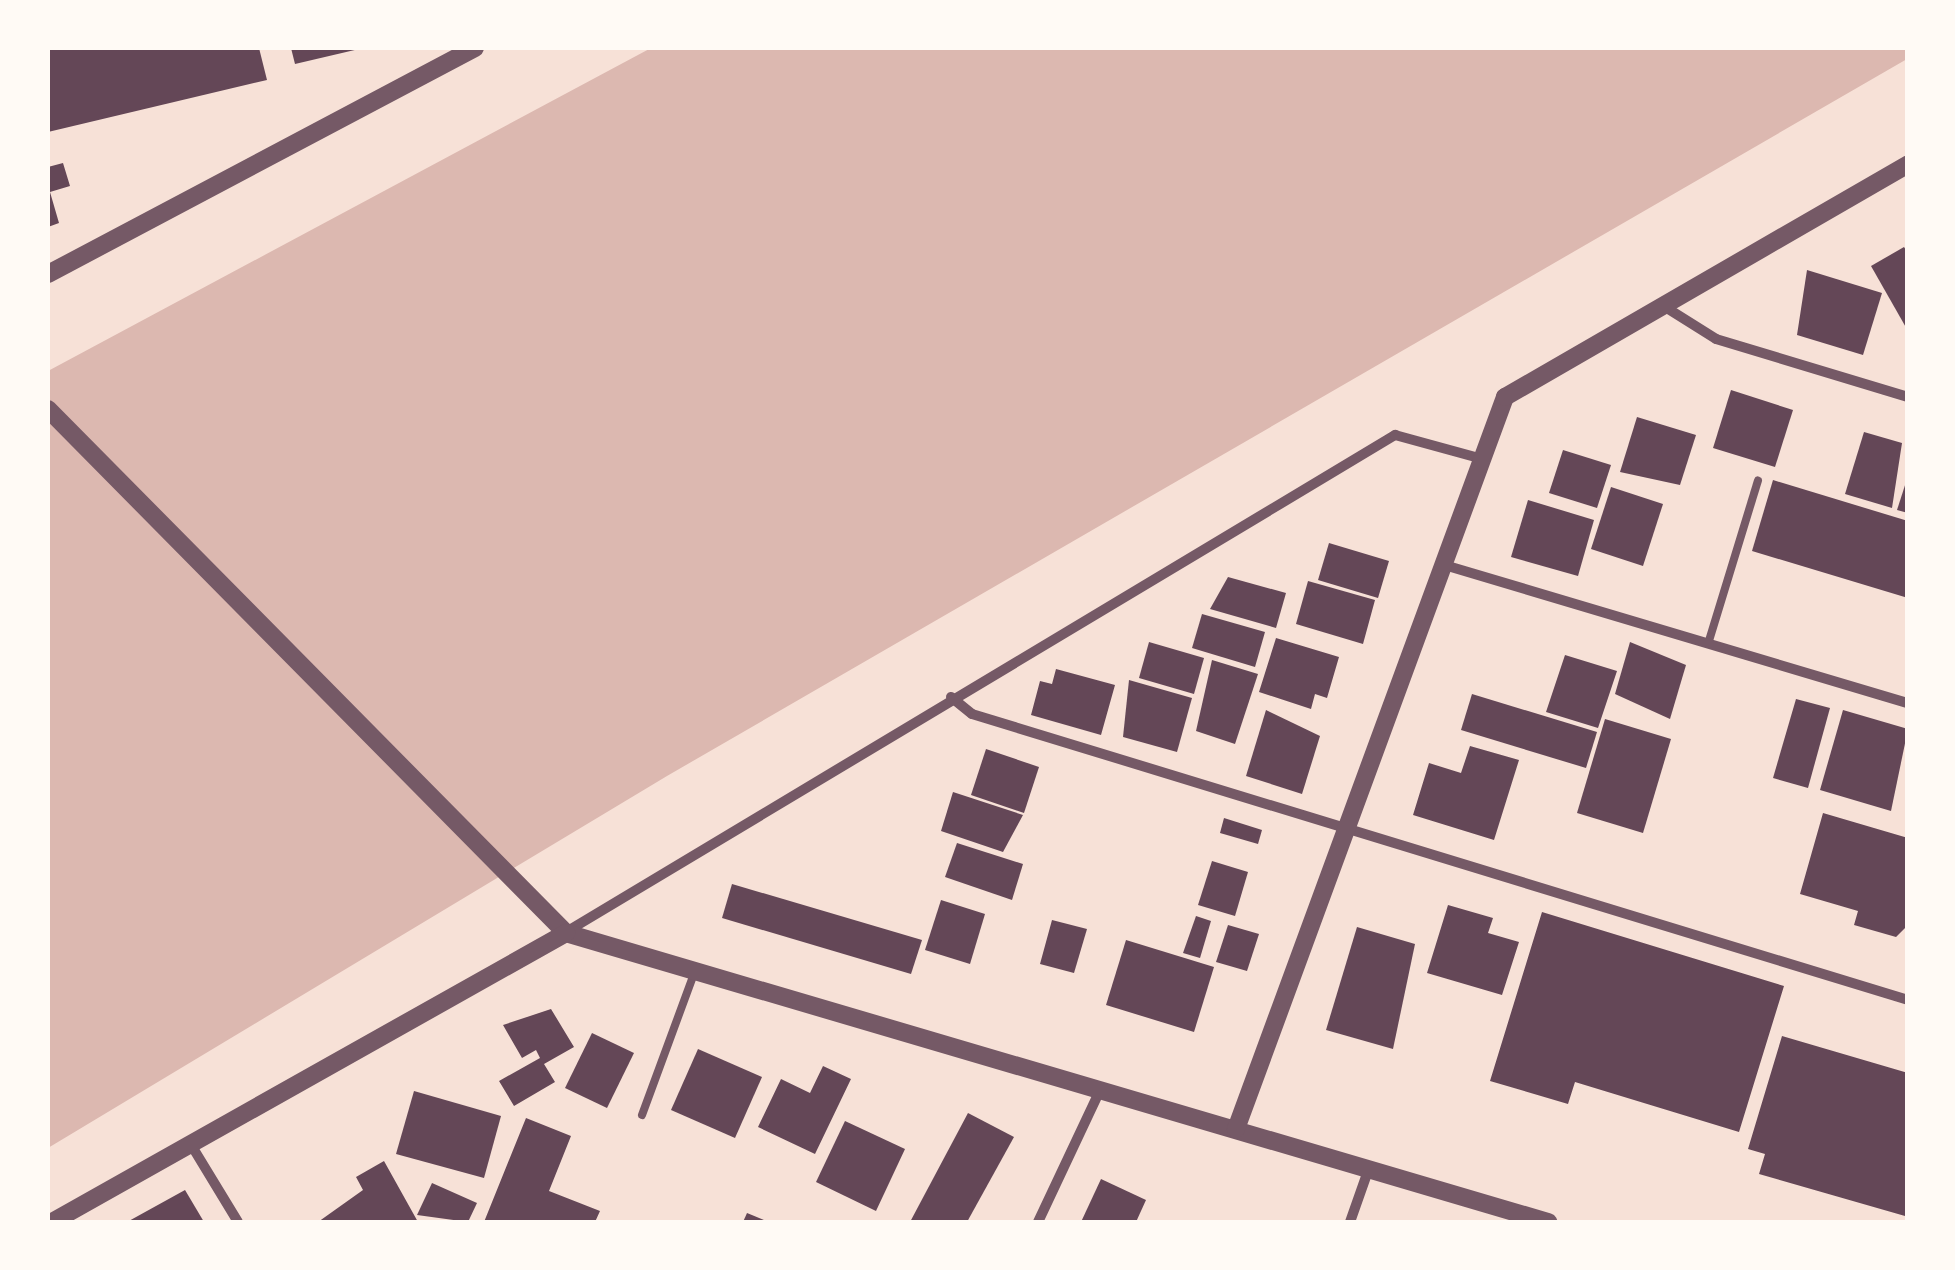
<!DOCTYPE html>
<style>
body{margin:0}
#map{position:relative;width:1955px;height:1270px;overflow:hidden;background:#f7e1d7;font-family:"Fira Sans",sans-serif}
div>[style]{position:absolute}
.water>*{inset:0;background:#dcb8b0}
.building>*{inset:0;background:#644757}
.service>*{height:8px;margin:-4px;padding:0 4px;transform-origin:4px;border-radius:4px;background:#755966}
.minor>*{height:10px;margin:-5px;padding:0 5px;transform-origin:5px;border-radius:5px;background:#755966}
.tertiary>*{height:18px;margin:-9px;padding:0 9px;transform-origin:9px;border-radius:9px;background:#755966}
span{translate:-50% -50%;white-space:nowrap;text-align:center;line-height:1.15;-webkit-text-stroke:10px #fffaf5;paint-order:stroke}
.frame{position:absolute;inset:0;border:50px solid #fffaf5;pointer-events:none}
</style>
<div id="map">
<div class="water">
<div style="clip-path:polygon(651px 48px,1907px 48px,1907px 59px,667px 776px,48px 1148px,48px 371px)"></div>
</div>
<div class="building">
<div style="clip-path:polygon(48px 48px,259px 48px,267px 80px,48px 132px)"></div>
<div style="clip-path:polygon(291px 48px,359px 48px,359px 49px,295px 64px)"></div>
<div style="clip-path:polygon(63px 163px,70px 186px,50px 192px,59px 223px,48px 227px,48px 167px)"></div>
<div style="clip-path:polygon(1904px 247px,1908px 253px,1908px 331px,1871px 266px)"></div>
<div style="clip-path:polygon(1807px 270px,1882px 293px,1863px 355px,1797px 335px)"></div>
<div style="clip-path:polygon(1731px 390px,1793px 410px,1775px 467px,1713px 448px)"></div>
<div style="clip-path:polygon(1637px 417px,1696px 435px,1680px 485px,1620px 472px)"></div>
<div style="clip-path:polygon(1864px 432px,1902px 443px,1892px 508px,1845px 494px)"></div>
<div style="clip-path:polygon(1563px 450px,1611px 465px,1597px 508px,1549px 493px)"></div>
<div style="clip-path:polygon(1907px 479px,1908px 480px,1908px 513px,1897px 510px)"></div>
<div style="clip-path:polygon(1773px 480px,1908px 521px,1908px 598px,1752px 551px)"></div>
<div style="clip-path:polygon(1611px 487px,1663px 504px,1643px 566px,1591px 549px)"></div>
<div style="clip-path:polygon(1528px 500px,1594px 520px,1578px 576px,1511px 557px)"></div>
<div style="clip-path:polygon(1329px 543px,1389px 561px,1378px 598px,1318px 580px)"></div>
<div style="clip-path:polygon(1228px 577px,1286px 593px,1276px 628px,1210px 609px)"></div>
<div style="clip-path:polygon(1308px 581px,1375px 600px,1363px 644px,1296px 624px)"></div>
<div style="clip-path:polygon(1202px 614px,1265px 632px,1255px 667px,1192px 648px)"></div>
<div style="clip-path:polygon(1276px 638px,1339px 657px,1327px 698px,1315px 694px,1311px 709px,1259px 692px)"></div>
<div style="clip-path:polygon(1149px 642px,1204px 658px,1194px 694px,1139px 678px)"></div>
<div style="clip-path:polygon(1630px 642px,1686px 665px,1670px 719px,1615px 694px)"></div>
<div style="clip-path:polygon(1565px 655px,1617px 671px,1598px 728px,1546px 712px)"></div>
<div style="clip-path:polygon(1212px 660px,1258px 674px,1235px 744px,1196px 731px)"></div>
<div style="clip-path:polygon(1056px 669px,1115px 685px,1101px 735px,1031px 715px,1040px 681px,1052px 684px)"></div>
<div style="clip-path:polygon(1129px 680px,1192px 698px,1177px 752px,1123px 737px)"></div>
<div style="clip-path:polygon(1472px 694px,1597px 732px,1586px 768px,1461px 730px)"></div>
<div style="clip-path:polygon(1796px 699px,1830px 708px,1808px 788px,1773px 778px)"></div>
<div style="clip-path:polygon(1266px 710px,1320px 736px,1302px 794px,1246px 776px)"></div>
<div style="clip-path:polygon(1843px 710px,1908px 729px,1891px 811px,1820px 790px)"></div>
<div style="clip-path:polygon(1605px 719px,1671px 739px,1643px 833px,1577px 813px)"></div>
<div style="clip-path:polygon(1470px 746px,1519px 760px,1494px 840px,1413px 815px,1429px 763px,1461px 773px)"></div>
<div style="clip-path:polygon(986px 749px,1039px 767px,1024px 813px,971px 795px)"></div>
<div style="clip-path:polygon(953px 792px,1023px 815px,1003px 852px,941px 831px)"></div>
<div style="clip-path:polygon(1823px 813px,1908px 838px,1908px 925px,1896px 937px,1854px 925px,1858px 911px,1800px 894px)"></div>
<div style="clip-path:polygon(1224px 818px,1262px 830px,1258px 844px,1220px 833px)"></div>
<div style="clip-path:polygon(957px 843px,1023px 864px,1012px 900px,945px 877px)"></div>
<div style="clip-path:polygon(1212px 861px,1248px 872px,1235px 916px,1198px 905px)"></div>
<div style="clip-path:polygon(732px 884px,922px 940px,911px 974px,722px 918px)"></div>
<div style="clip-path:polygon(941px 900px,985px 914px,970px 964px,925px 950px)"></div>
<div style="clip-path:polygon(1448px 905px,1493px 918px,1488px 933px,1519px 942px,1502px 995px,1427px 973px)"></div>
<div style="clip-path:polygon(1542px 912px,1784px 986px,1739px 1132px,1575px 1082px,1568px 1104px,1490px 1081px)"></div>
<div style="clip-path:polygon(1196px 916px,1211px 921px,1200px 958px,1183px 953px)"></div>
<div style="clip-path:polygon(1052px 920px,1087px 929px,1074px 973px,1040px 964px)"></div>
<div style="clip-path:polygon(1228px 925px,1259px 934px,1247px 971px,1216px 962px)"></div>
<div style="clip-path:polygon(1357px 927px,1415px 944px,1393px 1049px,1326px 1030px)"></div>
<div style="clip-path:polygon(1126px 940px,1214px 967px,1194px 1032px,1106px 1005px)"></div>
<div style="clip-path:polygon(551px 1009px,574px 1047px,544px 1064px,555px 1082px,514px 1106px,499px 1081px,540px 1058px,536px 1050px,522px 1058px,503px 1025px)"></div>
<div style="clip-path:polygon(592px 1033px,634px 1053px,607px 1108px,565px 1088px)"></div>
<div style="clip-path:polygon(1782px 1036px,1908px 1073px,1905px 1216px,1759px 1174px,1765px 1154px,1748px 1149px)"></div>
<div style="clip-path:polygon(698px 1049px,762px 1077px,735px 1138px,671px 1110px)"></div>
<div style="clip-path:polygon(823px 1066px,851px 1079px,815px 1154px,758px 1127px,781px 1079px,810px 1093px)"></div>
<div style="clip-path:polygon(414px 1091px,501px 1116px,484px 1178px,396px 1154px)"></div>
<div style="clip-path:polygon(968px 1113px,1014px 1137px,967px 1222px,910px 1222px)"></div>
<div style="clip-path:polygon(526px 1118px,571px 1136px,549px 1191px,600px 1211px,595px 1222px,484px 1222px)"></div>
<div style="clip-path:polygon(845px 1121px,905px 1149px,876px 1211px,816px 1182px)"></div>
<div style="clip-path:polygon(384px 1161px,418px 1222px,318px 1222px,363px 1190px,356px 1177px)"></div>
<div style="clip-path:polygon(1101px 1179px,1146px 1200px,1136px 1222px,1081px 1222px)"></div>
<div style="clip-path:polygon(432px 1183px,477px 1203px,468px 1222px,417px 1215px)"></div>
<div style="clip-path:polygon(185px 1190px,204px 1222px,127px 1222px)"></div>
<div style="clip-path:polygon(747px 1213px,769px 1222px,743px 1222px)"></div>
</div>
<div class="service">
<div style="left:1708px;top:644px;width:171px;rotate:-73deg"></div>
<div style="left:642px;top:1115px;width:153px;rotate:-69.8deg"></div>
</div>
<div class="minor">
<div style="left:1662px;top:305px;width:64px;rotate:32.2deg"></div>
<div style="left:1716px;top:339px;width:201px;rotate:16.8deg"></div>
<div style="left:1441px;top:564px;width:487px;rotate:16.6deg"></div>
<div style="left:951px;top:697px;width:27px;rotate:39deg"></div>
<div style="left:972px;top:714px;width:979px;rotate:16.99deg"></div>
<div style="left:566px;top:932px;width:967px;rotate:-30.94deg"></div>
<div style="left:1395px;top:435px;width:87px;rotate:15.3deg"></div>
<div style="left:190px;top:1143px;width:92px;rotate:58.7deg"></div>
<div style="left:1038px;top:1222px;width:148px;rotate:-64.8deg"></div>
<div style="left:1350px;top:1222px;width:57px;rotate:-70.6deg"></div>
</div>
<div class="tertiary">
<div style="left:48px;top:274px;width:483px;rotate:-27.9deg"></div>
<div style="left:48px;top:409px;width:737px;rotate:45.33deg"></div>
<div style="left:566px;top:933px;width:1024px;rotate:16.4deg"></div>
<div style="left:1236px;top:1129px;width:780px;rotate:-69.82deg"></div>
<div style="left:1505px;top:397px;width:466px;rotate:-30deg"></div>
<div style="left:52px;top:1222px;width:590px;rotate:-29.35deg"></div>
</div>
<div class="frame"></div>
</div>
